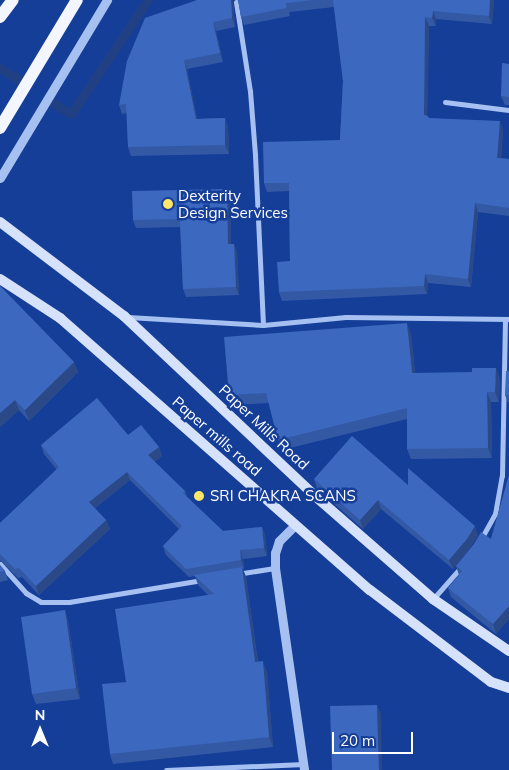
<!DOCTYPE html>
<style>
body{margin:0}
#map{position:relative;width:509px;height:770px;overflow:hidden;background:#153e98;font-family:Mulish,sans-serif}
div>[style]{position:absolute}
.stream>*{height:9px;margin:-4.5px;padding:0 4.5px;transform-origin:4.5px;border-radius:4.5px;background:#214084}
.minor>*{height:5px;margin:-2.5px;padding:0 2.5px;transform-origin:2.5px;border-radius:2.5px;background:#a7c0f2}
.tertiary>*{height:9px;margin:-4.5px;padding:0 4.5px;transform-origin:4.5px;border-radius:4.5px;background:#a7c0f2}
.secondary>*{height:10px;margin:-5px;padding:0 5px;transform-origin:5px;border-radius:5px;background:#d6e2fc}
.primary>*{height:12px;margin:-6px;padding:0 6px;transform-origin:6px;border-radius:6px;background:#f3f6ff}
.wall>*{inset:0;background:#3459a4}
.shaded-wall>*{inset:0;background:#2b4986}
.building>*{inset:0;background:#3d68bf}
.dots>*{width:14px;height:14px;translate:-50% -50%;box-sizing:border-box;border:2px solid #153e98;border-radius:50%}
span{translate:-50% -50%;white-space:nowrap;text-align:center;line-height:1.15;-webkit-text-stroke:5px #153e98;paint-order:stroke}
.poi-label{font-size:15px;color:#fff}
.left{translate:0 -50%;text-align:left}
.street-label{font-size:15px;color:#fff}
.north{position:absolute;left:15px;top:705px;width:50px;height:50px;-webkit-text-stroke:4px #153e98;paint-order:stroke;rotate:0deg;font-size:14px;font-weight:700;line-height:20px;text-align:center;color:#fff}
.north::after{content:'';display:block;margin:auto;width:18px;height:22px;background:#fff;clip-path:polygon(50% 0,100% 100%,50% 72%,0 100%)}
.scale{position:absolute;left:332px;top:732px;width:81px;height:22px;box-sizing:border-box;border:2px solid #fff;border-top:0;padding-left:6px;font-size:15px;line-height:18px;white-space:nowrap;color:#fff;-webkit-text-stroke:4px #153e98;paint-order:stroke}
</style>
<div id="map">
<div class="stream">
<div style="left:0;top:68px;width:31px;rotate:32deg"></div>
<div style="left:53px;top:103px;width:21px;rotate:31deg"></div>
<div style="left:71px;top:114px;width:138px;rotate:-56deg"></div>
</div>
<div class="minor">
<div style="left:236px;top:2px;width:90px;rotate:81.1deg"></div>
<div style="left:250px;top:91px;width:64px;rotate:85.5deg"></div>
<div style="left:255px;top:155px;width:170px;rotate:87.3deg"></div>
<div style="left:445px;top:102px;width:64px;rotate:7.1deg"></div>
<div style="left:128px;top:317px;width:135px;rotate:3.4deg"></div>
<div style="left:263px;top:325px;width:83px;rotate:-5.5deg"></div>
<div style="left:346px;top:317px;width:163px;rotate:0.7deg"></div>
<div style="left:481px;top:539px;width:29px;rotate:-61deg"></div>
<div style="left:495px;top:514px;width:39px;rotate:-80deg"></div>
<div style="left:502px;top:476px;width:157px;rotate:-88.9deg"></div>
<div style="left:0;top:564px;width:39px;rotate:48deg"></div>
<div style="left:26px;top:593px;width:17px;rotate:31deg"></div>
<div style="left:41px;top:602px;width:28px"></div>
<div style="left:69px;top:602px;width:135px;rotate:-9.4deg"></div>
<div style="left:237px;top:574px;width:38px;rotate:-9deg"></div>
<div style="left:433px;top:599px;width:44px;rotate:-48.7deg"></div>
<div style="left:166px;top:770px;width:138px;rotate:-2.5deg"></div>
</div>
<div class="tertiary">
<div style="left:0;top:178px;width:208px;rotate:-59deg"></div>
<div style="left:295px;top:525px;width:23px;rotate:135deg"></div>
<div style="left:279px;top:541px;width:13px;rotate:108deg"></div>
<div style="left:275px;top:553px;width:15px;rotate:90deg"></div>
<div style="left:275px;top:568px;width:204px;rotate:81.8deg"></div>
</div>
<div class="secondary">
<div style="left:0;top:222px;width:156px;rotate:37.2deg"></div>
<div style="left:124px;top:316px;width:262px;rotate:43.3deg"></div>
<div style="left:315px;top:496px;width:157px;rotate:41.1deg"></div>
<div style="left:433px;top:599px;width:92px;rotate:34.4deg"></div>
<div style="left:0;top:279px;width:72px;rotate:33deg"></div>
<div style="left:60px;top:318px;width:412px;rotate:41.3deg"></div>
<div style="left:370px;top:590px;width:152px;rotate:37.2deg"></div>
<div style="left:491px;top:682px;width:19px;rotate:18deg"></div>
</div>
<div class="primary">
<div style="left:0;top:17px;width:21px;rotate:-53deg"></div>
<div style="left:0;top:128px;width:149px;rotate:-59deg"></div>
</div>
<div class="wall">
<div style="clip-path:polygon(197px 0,233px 0,235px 27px,216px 31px,223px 62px,187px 69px,197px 119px,225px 118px,228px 127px,229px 154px,131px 156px,128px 147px,127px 113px,122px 114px,119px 105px)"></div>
<div style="clip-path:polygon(238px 0,494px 0,492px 24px,436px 19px,436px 26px,429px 26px,427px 116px,428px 116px,429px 118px,503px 130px,501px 158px,509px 159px,509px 216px,478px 212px,471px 287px,428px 283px,427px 294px,282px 301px,279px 292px,290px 261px,289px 191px,267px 192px,264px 183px,340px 140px,343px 81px,334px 7px,289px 12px,290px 16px,244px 25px,241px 17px)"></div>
<div style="clip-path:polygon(509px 64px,509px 105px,505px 105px,501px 96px)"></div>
<div style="clip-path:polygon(227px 189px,230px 196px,231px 244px,234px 244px,237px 252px,239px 295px,186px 297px,183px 289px,180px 227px,136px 228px,133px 220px)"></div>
<div style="clip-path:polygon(0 286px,74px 362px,78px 372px,29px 421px,19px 410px,0 427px)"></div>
<div style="clip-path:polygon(411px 333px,415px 373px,500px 378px,499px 402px,491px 402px,492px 458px,411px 459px,407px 449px,407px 419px,282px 450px,278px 440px,269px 403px,232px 405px,229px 395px)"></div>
<div style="clip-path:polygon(509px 371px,509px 402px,508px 402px,505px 395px)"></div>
<div style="clip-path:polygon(128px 435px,159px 447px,162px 456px,154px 462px,185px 491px,187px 497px,223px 531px,262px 527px,265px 535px,267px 556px,243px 559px,244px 568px,243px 569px,246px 577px,258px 662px,267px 672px,273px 747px,113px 764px,110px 754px,126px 682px,208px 595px,198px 585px,195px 576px,189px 577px,166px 555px,163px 546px,179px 529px,130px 480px,95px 508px,106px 520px,110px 529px,39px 595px,22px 577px,18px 578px,0 560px,0 523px,57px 470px,44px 454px,41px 445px)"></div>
<div style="clip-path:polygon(509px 475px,509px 619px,496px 634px,451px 597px,448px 588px,459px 575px,456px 566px,491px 539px)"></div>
<div style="clip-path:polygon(314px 479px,408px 485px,478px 535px,470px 548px,453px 569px,381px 509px,363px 529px,317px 489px)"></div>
<div style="clip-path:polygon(0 565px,5px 571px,8px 580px,0 582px)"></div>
<div style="clip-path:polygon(65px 610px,68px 621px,80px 699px,36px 704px,32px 694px)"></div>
</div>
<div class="shaded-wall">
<div style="clip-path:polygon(231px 0,233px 0,235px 27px,232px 18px)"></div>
<div style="clip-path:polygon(490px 0,494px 0,492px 24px,489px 16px)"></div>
<div style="clip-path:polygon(433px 11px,436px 19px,436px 26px,432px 18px)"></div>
<div style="clip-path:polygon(425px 17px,429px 26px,427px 124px,424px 115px)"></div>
<div style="clip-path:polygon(213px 22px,216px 31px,223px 62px,220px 53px)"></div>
<div style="clip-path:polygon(184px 60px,187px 69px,199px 127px,196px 119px)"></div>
<div style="clip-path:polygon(225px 118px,228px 127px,229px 154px,225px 145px)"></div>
<div style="clip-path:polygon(500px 121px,503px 130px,500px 166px,497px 158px)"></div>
<div style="clip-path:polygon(227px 189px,230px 196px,231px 252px,228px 244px)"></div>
<div style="clip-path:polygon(475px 203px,478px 212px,471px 287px,468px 279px)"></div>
<div style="clip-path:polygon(234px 244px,237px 252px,239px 295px,236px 287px)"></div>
<div style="clip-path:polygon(425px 274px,428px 283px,427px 294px,424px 286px)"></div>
<div style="clip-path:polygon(407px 323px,411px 333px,416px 383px,412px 373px)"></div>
<div style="clip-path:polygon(74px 362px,78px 372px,29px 421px,25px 410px)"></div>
<div style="clip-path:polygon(496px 368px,500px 378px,499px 402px,495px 392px)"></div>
<div style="clip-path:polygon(487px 392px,491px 402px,492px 458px,488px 448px)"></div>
<div style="clip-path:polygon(15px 400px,19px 410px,0 427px,0 413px)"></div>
<div style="clip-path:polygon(159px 447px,162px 456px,151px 464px,148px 455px)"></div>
<div style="clip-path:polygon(127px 472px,130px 480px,92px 510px,89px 502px)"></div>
<div style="clip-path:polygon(378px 500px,381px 509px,363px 529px,360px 520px)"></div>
<div style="clip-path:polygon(106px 520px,110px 529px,39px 595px,36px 586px)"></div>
<div style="clip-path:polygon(475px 526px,478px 535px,470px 548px,453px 569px,449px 560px)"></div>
<div style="clip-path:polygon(262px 527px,265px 535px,267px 556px,264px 548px)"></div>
<div style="clip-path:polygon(240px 550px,243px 559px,244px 568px,241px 560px)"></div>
<div style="clip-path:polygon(242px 567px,246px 577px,259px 672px,255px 662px)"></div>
<div style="clip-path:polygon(509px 606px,509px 619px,496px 634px,493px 624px)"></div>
<div style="clip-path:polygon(65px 610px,68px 621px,80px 699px,76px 688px)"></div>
<div style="clip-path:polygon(263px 661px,267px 672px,273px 747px,269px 737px)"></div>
<div style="clip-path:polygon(377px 705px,381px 714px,382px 770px,379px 770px)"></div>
</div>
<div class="building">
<div style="clip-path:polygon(197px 0,231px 0,232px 18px,213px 22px,220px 53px,184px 60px,196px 119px,225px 118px,225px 145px,128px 147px,126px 104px,119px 105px,127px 61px,145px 18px)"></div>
<div style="clip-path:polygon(238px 0,313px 0,286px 3px,286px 8px,241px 17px)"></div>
<div style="clip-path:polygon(333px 0,490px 0,489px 16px,433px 11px,432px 18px,425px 17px,424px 115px,428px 116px,428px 118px,500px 121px,497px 158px,509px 159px,509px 208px,475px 203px,468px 279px,425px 274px,424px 286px,279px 292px,277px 262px,290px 261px,289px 183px,264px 183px,263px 142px,340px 140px,343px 81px)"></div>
<div style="clip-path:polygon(502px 63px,509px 64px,509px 97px,501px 96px)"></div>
<div style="clip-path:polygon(227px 189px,228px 244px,234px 244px,236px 287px,183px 289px,180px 219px,133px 220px,132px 191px)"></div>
<div style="clip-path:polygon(0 286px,74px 362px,25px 410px,15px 400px,0 413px)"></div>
<div style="clip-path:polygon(407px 323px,412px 373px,472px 372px,472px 368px,496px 368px,495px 392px,487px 392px,488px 448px,407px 449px,407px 408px,278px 440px,266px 393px,229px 395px,224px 337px)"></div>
<div style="clip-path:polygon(506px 371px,509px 371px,509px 395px,505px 395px)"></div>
<div style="clip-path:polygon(97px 398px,128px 435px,141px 425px,159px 447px,148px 455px,185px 491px,183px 493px,223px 531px,262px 527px,264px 548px,240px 550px,241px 560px,186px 569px,163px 546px,182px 526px,127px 472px,89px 502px,106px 520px,36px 586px,19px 568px,15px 569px,0 554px,0 523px,59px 467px,41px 445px)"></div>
<div style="clip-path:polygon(352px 436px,408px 485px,408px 468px,475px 526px,467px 539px,449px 560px,378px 500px,360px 520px,314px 479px)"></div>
<div style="clip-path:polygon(509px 475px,509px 606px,493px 624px,448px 588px,462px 571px,456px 566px,474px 544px,481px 532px,491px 539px)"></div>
<div style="clip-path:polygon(0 565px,5px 571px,0 572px)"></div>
<div style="clip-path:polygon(242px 567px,255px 662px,263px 661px,269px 737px,110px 754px,102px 684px,126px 682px,115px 609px,214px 594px,194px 575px)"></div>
<div style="clip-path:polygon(65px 610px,76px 688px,32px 694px,21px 617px)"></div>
<div style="clip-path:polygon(377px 705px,379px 770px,332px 770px,330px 706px)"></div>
</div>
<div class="dots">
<div style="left:168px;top:204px;background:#ffe669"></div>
<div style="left:199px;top:496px;background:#ffe669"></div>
</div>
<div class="poi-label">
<span class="left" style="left:178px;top:204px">Dexterity<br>Design Services</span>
<span class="left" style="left:210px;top:496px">SRI CHAKRA SCANS</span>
</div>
<div class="street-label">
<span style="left:264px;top:427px;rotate:43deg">Paper Mills Road</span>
<span style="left:217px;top:436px;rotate:41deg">Paper mills road</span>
</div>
<div class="north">N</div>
<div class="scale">20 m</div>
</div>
